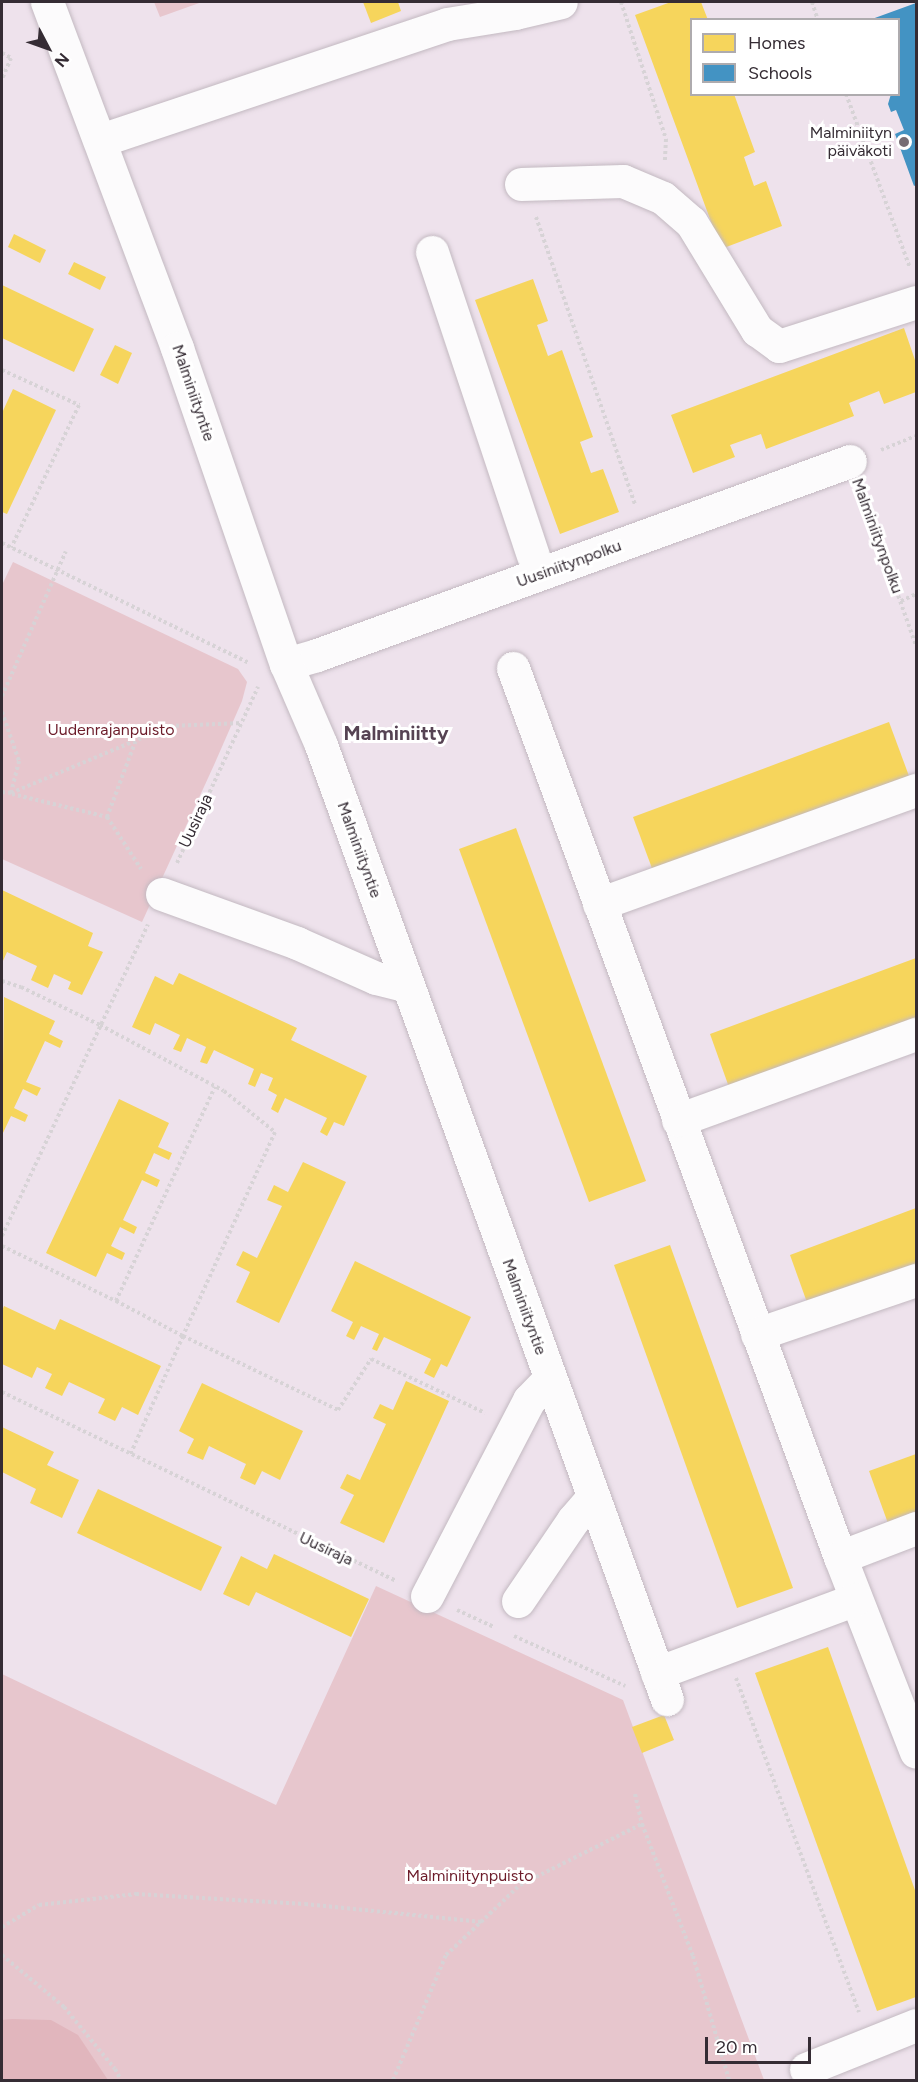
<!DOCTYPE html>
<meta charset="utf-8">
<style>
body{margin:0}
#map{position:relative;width:918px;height:2082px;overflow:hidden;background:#eee2ec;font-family:Figtree,sans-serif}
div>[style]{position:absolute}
.green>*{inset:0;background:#e7c6cd}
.forest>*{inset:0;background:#e1b6bd}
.homes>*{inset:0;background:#f6d55c}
.schools>*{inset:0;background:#4393c3}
.path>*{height:4px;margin-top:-2px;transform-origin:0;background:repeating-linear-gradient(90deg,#d7d3d6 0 3px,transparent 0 6px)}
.roads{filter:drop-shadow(0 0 2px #c3b9c1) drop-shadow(0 0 2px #c3b9c1)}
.minor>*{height:33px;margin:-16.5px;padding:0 16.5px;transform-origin:16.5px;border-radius:16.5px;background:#fcfbfc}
.dots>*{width:16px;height:16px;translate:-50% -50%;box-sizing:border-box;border:3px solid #fff;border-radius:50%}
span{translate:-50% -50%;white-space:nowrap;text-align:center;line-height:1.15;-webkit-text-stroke:6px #fff;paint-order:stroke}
.poi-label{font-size:16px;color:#352c34}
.right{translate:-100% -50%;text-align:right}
.street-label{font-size:16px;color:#352c34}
.park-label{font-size:16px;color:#6c1c2a}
.quarter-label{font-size:20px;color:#564353;font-weight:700}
.frame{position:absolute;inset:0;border:3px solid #352c34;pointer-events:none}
.legend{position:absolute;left:690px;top:18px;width:210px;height:78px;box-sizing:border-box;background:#fff;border:2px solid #aeabae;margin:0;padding:8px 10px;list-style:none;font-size:18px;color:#352c34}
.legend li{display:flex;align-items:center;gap:12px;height:30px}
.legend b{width:30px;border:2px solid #aeabae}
.north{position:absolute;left:18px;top:18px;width:60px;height:60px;-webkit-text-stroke:4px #fff;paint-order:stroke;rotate:131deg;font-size:16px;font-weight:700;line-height:24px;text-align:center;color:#352c34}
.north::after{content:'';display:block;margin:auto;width:21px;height:27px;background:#352c34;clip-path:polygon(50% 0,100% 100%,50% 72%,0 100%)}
.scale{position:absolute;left:705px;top:2037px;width:106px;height:27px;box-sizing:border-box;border:3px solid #352c34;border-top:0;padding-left:8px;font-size:18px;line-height:21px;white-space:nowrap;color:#352c34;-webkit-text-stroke:4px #fff;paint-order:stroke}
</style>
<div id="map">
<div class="green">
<div style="clip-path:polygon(154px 2px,202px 2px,160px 17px)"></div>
<div style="clip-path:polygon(13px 562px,238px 669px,247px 682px,242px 701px,214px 765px,142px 922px,2px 859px,2px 585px)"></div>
<div style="clip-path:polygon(376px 1586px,623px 1700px,764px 2080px,2px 2080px,2px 1674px,276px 1805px)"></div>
</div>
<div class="forest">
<div style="clip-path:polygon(12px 2019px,51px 2020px,78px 2035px,108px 2080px,2px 2080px,2px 2020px)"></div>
</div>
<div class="homes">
<div style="clip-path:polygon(363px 2px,398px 2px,401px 11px,371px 23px)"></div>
<div style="clip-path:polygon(671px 2px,701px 2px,708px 20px,692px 20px,692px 94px,734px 94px,755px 152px,744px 157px,754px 186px,766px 181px,782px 226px,721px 249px,635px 15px)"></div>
<div style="clip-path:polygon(14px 234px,46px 250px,40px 263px,8px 247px)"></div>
<div style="clip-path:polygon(74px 262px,106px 277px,100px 290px,68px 274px)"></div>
<div style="clip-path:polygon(533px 279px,548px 321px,537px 325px,548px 356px,562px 350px,593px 437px,580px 442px,591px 473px,603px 469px,619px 512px,560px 534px,475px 300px)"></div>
<div style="clip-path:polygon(2px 285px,94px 329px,74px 372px,2px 338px)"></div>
<div style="clip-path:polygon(904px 328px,916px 363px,916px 392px,884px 404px,879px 391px,849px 403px,854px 416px,766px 449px,761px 434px,730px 445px,735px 457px,693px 473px,671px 415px)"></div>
<div style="clip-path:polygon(115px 345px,132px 353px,118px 384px,100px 375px)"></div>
<div style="clip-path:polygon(13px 389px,56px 410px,7px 514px,2px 512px,2px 413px)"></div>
<div style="clip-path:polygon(889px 722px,909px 776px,653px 871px,633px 817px)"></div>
<div style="clip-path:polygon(516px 828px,646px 1181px,589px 1202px,459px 849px)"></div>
<div style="clip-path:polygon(2px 890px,93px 933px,88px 946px,103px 952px,82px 995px,68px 989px,71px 982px,54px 974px,48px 988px,31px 980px,37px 966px,7px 952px,2px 963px)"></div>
<div style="clip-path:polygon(916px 958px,916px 1022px,730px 1090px,710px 1034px)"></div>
<div style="clip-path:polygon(179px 973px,297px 1028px,291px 1040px,367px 1076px,344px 1126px,334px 1122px,327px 1136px,320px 1132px,327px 1118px,285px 1098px,278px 1113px,271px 1109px,277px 1095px,268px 1090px,273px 1078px,261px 1073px,255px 1087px,248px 1084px,254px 1069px,214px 1050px,207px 1064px,200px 1062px,206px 1047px,187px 1038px,181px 1052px,173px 1049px,180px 1035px,155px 1023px,150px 1035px,132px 1027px,155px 976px,173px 985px)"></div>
<div style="clip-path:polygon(4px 997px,55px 1021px,49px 1034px,63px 1041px,60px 1048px,45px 1041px,26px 1082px,41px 1088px,37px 1096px,23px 1089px,14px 1108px,28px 1115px,25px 1122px,11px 1116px,2px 1135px)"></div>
<div style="clip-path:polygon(119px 1099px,169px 1123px,158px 1147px,172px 1153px,169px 1160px,154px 1153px,145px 1173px,160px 1180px,157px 1187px,142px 1180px,123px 1220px,137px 1227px,134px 1234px,120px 1227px,111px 1246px,125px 1253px,122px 1260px,107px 1253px,96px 1277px,46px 1253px)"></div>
<div style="clip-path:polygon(303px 1162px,346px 1182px,279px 1323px,236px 1302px,250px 1272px,236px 1265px,243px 1251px,257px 1258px,282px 1206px,267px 1200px,274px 1185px,288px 1192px)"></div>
<div style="clip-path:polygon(916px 1208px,916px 1269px,809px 1308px,790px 1255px)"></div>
<div style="clip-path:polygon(670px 1245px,793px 1588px,737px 1608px,614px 1265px)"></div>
<div style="clip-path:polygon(355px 1261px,471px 1317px,447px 1367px,441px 1364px,434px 1378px,424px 1373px,431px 1359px,384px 1337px,377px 1351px,372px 1349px,379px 1334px,361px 1326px,354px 1340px,346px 1336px,353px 1322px,331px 1311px)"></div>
<div style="clip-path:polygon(4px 1306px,55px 1330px,60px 1319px,161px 1366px,138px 1415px,122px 1407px,115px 1421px,98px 1413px,105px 1399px,69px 1382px,62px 1396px,45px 1388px,52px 1374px,37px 1367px,32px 1378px,2px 1364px,2px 1311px)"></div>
<div style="clip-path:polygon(406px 1381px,449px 1401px,384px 1543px,340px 1523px,354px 1495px,340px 1488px,347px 1474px,360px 1480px,386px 1424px,373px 1418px,380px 1404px,393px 1410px)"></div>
<div style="clip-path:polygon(202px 1383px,303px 1431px,280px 1480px,262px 1471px,255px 1485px,240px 1478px,246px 1464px,209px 1446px,203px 1460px,187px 1453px,194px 1439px,179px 1431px)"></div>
<div style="clip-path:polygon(2px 1427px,54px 1452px,47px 1465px,79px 1480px,62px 1518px,30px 1503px,36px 1489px,2px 1472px)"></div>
<div style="clip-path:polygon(916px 1454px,916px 1515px,889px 1526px,869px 1471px)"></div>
<div style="clip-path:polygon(98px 1489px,222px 1547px,201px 1591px,77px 1533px)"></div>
<div style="clip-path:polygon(274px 1554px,369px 1599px,351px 1637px,256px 1592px,249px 1606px,223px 1594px,241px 1556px,267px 1569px)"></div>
<div style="clip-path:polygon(828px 1647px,916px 1893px,916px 1997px,877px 2011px,755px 1673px)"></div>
<div style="clip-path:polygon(664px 1715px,674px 1740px,642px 1753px,632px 1727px)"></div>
</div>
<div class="schools">
<div style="clip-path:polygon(916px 3px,916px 185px,914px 186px,895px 134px,904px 130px,896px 110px,891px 112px,888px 104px,891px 94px,898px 94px,898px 20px,872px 19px)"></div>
</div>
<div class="path">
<div style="left:621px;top:2px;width:144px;rotate:71.8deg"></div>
<div style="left:666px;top:139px;width:22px;rotate:93deg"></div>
<div style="left:812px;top:2px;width:19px;rotate:72deg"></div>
<div style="left:2px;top:53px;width:10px;rotate:29deg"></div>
<div style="left:11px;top:58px;width:23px;rotate:113deg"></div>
<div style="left:846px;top:94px;width:185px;rotate:69.8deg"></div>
<div style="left:536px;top:217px;width:304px;rotate:71deg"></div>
<div style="left:2px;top:370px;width:85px;rotate:24.4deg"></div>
<div style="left:79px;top:405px;width:158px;rotate:115.4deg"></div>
<div style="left:881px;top:450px;width:38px;rotate:-22deg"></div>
<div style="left:862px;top:494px;width:161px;rotate:70.4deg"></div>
<div style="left:2px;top:543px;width:275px;rotate:25.9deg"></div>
<div style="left:901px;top:601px;width:17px;rotate:-25deg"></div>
<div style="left:2px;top:696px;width:158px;rotate:-66.2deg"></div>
<div style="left:2px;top:712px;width:52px;rotate:70.9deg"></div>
<div style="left:19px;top:761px;width:33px;rotate:104deg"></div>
<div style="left:11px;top:793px;width:9px;rotate:-174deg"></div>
<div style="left:11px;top:793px;width:173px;rotate:-22.8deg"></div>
<div style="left:170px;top:726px;width:72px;rotate:-2.4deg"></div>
<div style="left:12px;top:794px;width:98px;rotate:13.6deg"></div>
<div style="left:107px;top:817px;width:82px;rotate:-69.4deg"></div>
<div style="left:107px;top:817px;width:62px;rotate:56.8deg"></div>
<div style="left:177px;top:863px;width:194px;rotate:-65.3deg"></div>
<div style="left:2px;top:981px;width:20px;rotate:18deg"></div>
<div style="left:21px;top:987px;width:88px;rotate:25.7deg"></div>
<div style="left:100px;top:1025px;width:140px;rotate:28deg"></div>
<div style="left:224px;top:1091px;width:65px;rotate:38.8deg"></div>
<div style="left:275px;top:1132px;width:224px;rotate:114.3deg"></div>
<div style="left:183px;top:1336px;width:172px;rotate:25.5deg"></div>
<div style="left:338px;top:1410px;width:61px;rotate:-57.1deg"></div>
<div style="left:371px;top:1359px;width:126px;rotate:25.3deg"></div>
<div style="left:2px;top:1236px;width:344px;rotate:-64.9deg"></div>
<div style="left:2px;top:1246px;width:127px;rotate:25.8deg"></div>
<div style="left:116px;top:1301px;width:236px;rotate:-65.2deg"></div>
<div style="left:116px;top:1301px;width:76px;rotate:27.6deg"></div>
<div style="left:183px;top:1336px;width:130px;rotate:114deg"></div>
<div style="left:2px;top:1392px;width:437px;rotate:25.6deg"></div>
<div style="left:457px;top:1610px;width:41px;rotate:24.7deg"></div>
<div style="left:514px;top:1636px;width:122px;rotate:24.2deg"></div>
<div style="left:736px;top:1678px;width:356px;rotate:69.8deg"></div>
<div style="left:635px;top:1794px;width:31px;rotate:77deg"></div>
<div style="left:642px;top:1824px;width:142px;rotate:68.9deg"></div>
<div style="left:693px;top:1956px;width:129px;rotate:73.8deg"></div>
<div style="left:2px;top:1927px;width:43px;rotate:-30.7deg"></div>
<div style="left:39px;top:1905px;width:98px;rotate:-6.5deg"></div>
<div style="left:136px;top:1894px;width:169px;rotate:3.4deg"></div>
<div style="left:305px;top:1904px;width:178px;rotate:5.8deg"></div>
<div style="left:2px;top:1955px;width:81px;rotate:40deg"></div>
<div style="left:64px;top:2007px;width:80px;rotate:50.6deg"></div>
<div style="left:115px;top:2069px;width:13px;rotate:61deg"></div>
<div style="left:393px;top:2080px;width:136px;rotate:-67deg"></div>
<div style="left:446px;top:1955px;width:102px;rotate:-43.4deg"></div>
<div style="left:520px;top:1885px;width:136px;rotate:-26.6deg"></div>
</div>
<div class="roads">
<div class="minor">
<div style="left:47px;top:2px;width:370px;rotate:69.4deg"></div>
<div style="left:177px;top:348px;width:334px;rotate:71deg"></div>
<div style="left:286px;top:664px;width:88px;rotate:66.6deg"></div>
<div style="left:321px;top:745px;width:1015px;rotate:70.07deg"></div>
<div style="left:101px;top:140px;width:365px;rotate:-18.5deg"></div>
<div style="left:447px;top:24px;width:69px;rotate:-9.2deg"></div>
<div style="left:515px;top:13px;width:47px;rotate:-13.4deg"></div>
<div style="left:521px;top:184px;width:102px;rotate:-1.7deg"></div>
<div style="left:623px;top:181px;width:43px;rotate:23deg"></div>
<div style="left:663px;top:198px;width:37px;rotate:41deg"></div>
<div style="left:691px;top:222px;width:127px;rotate:58.6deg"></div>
<div style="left:757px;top:330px;width:27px;rotate:36deg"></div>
<div style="left:779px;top:346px;width:144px;rotate:-17.8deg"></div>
<div style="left:432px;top:252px;width:319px;rotate:71.6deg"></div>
<div style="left:286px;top:664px;width:32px;rotate:-16deg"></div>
<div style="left:317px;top:655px;width:567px;rotate:-20deg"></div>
<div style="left:513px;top:668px;width:947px;rotate:69.81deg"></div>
<div style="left:840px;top:1557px;width:209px;rotate:68.7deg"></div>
<div style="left:162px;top:894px;width:144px;rotate:19.9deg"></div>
<div style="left:297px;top:943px;width:86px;rotate:23.9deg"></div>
<div style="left:376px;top:978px;width:33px;rotate:14deg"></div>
<div style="left:599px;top:904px;width:337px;rotate:-19.8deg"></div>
<div style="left:678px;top:1120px;width:253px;rotate:-19.9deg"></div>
<div style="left:757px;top:1334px;width:168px;rotate:-18.8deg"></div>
<div style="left:840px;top:1557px;width:81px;rotate:-20.9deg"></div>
<div style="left:427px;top:1596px;width:221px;rotate:-62.5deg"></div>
<div style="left:529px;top:1400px;width:30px;rotate:-46deg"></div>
<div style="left:518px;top:1601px;width:98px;rotate:-55.8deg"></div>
<div style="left:573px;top:1520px;width:30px;rotate:-49deg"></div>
<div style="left:657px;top:1673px;width:212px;rotate:-20.4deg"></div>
<div style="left:806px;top:2069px;width:118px;rotate:-21.8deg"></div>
</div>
</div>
<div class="dots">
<div style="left:904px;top:142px;background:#766c74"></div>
</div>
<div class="poi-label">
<span class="right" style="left:892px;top:142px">Malminiityn<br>päiväkoti</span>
</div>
<div class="street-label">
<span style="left:193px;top:393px;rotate:71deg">Malminiityntie</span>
<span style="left:877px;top:536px;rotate:70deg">Malminiitynpolku</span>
<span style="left:569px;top:564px;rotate:-20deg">Uusiniitynpolku</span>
<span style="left:196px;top:821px;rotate:-65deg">Uusiraja</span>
<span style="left:359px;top:850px;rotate:70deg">Malminiityntie</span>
<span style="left:524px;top:1307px;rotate:70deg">Malminiityntie</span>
<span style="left:326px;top:1549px;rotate:25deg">Uusiraja</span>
</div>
<div class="park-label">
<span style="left:111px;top:730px">Uudenrajanpuisto</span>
<span style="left:470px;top:1876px">Malminiitynpuisto</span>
</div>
<div class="quarter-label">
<span style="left:396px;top:733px">Malminiitty</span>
</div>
<div class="frame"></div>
<ul class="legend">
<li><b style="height:16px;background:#f6d55c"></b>Homes</li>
<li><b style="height:16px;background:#4393c3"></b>Schools</li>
</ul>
<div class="north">N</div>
<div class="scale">20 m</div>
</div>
